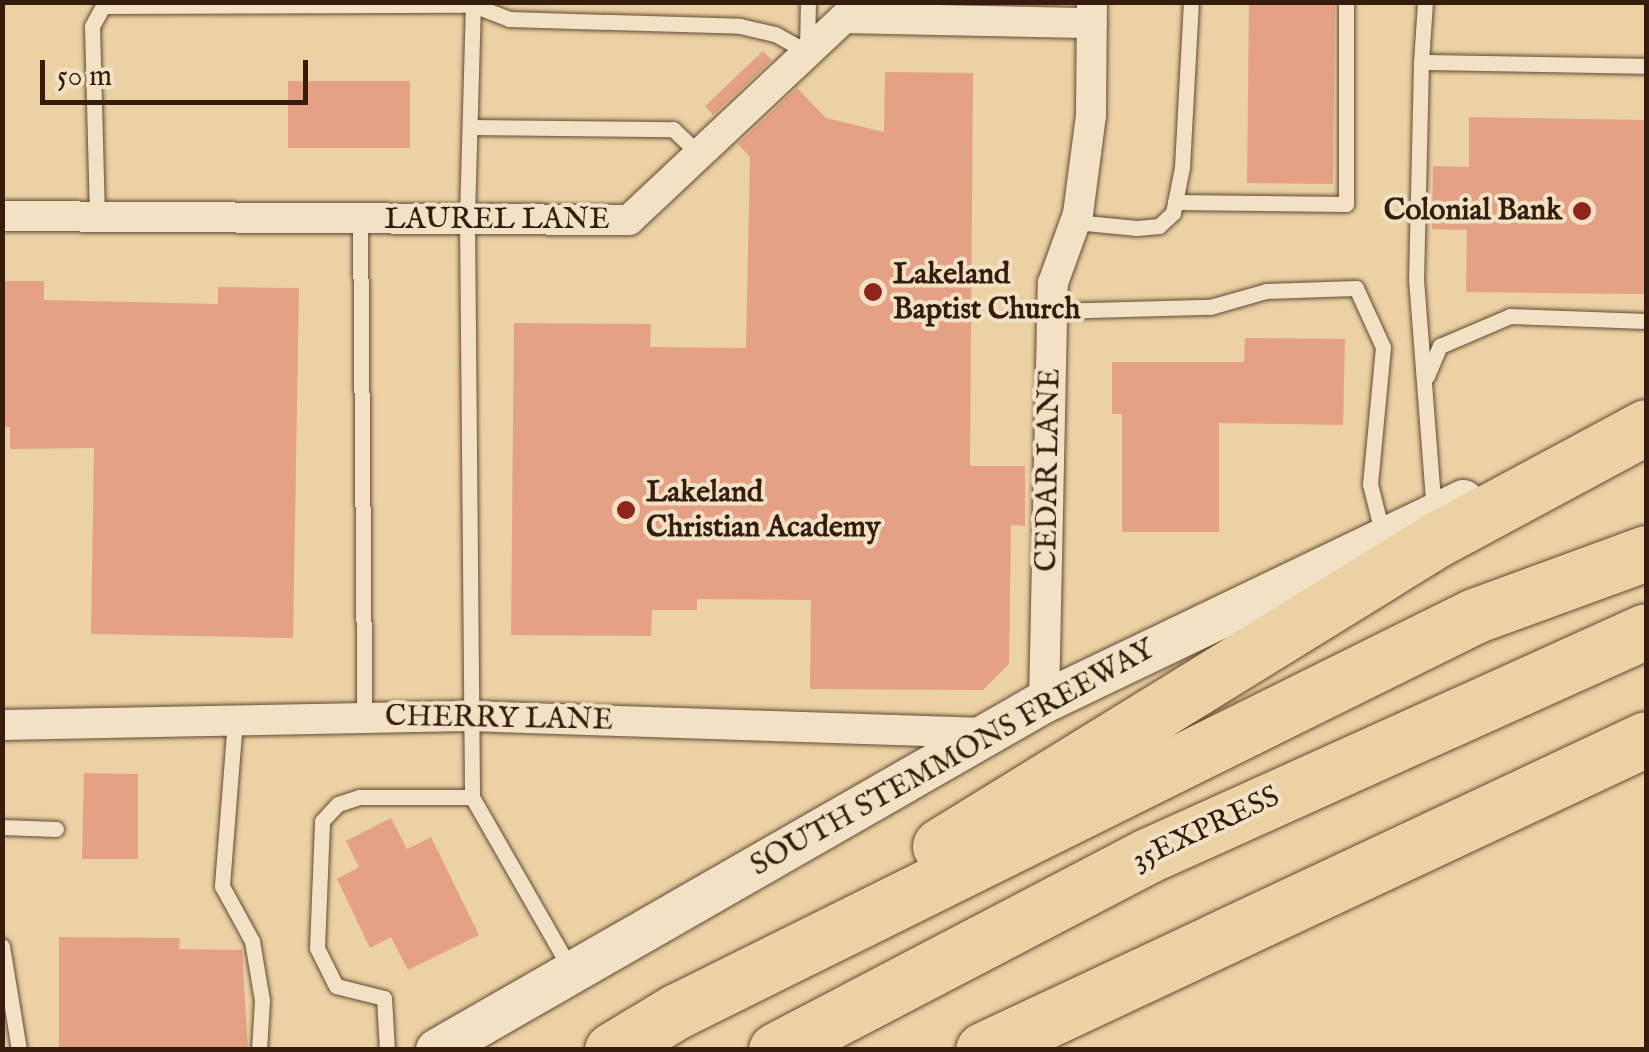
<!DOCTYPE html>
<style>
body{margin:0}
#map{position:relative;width:1649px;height:1052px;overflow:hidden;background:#ebd1a4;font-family:"IM FELL English",serif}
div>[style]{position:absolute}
.building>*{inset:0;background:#e4a185}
.roads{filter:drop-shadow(0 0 2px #634932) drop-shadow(0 0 2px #634932)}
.service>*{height:15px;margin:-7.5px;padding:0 7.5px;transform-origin:7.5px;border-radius:7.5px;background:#f2e1c4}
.minor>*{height:30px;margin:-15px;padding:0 15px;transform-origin:15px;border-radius:15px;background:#f2e1c4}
.secondary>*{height:42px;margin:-21px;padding:0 21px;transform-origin:21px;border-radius:21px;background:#f2e1c4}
.motorway>*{height:55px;margin:-27.5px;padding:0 27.5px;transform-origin:27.5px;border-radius:27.5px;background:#ebd1a4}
.dots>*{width:28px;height:28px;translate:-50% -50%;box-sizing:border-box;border:5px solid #f2e1c4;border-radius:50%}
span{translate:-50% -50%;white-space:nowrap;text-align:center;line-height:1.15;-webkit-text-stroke:8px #f2e1c4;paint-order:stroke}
.poi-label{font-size:30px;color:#361c0c;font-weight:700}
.right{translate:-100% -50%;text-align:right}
.left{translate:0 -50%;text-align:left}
.street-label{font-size:30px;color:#361c0c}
.frame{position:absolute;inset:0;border:5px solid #361c0c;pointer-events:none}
.scale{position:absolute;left:40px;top:60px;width:268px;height:45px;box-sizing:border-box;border:5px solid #361c0c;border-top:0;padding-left:12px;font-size:30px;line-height:35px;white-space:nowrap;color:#361c0c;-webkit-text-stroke:8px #f2e1c4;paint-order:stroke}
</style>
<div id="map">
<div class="building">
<div style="clip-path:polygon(1249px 2px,1335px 2px,1333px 184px,1247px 183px)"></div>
<div style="clip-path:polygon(763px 51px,772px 60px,713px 115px,705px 106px)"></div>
<div style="clip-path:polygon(885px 72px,973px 73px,970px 466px,1025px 466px,1025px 526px,1011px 525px,1009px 664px,983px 690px,810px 689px,811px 600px,697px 599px,697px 610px,652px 610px,651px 636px,511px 635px,514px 323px,651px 324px,650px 347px,746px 348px,750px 157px,738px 144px,797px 88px,826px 118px,884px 132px)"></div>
<div style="clip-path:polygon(288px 81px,410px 81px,410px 148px,288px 148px)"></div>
<div style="clip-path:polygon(1469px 117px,1646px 120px,1646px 294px,1466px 292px,1467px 230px,1432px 229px,1433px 166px,1469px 167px)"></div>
<div style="clip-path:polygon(2px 281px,44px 281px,44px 300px,218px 304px,218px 287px,299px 288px,293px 638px,91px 634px,94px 448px,10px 449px,10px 427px,2px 427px)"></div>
<div style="clip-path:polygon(1245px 338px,1345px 339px,1343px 425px,1219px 423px,1219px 532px,1122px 532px,1122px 414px,1112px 414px,1112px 362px,1244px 362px)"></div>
<div style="clip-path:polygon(84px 773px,138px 774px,138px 859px,82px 859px)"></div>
<div style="clip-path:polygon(391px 818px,407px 849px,431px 837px,479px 935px,408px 970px,391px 937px,370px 948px,337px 879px,359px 867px,346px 841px)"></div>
<div style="clip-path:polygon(59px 937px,180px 938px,179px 949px,242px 950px,248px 1050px,59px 1050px)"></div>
</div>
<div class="roads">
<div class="service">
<div style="left:473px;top:2px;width:217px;rotate:91.6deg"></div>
<div style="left:467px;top:219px;width:578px;rotate:89.5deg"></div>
<div style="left:472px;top:797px;width:197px;rotate:60.2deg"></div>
<div style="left:1425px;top:2px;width:60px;rotate:93.8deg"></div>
<div style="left:1421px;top:62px;width:225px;rotate:1deg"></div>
<div style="left:1421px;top:62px;width:217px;rotate:91.3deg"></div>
<div style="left:1416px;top:279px;width:234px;rotate:85.6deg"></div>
<div style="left:470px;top:127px;width:203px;rotate:0.6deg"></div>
<div style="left:673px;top:129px;width:36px;rotate:44deg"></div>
<div style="left:1175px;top:202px;width:171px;rotate:0.7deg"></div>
<div style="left:1346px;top:204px;width:202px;rotate:-90deg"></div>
<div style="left:97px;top:217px;width:191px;rotate:-91.5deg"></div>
<div style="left:92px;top:26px;width:23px;rotate:-61deg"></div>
<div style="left:103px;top:6px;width:370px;rotate:-0.2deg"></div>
<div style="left:473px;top:5px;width:39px;rotate:21deg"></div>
<div style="left:509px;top:19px;width:231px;rotate:1.7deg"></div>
<div style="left:740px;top:26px;width:36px;rotate:13deg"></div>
<div style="left:775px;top:34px;width:37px;rotate:29deg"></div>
<div style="left:807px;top:52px;width:50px;rotate:-88.9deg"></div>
<div style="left:360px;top:219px;width:499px;rotate:89.5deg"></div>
<div style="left:1075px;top:222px;width:62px;rotate:5.5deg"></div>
<div style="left:1137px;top:228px;width:22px;rotate:-5deg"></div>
<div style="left:1159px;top:226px;width:19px;rotate:-43deg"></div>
<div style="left:1173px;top:213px;width:47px;rotate:-78.9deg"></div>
<div style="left:1182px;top:167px;width:165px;rotate:-86.9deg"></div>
<div style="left:1052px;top:311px;width:158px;rotate:-1.5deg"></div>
<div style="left:1210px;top:307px;width:58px;rotate:-15.9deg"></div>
<div style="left:1266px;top:291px;width:90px;rotate:-1.9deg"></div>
<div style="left:1356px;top:288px;width:65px;rotate:65.4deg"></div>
<div style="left:1383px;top:347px;width:138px;rotate:95.4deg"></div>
<div style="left:1370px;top:484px;width:54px;rotate:76deg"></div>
<div style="left:1427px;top:376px;width:33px;rotate:-67deg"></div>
<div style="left:1440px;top:346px;width:76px;rotate:-23.2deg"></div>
<div style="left:1510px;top:316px;width:136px;rotate:2.1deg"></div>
<div style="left:235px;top:720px;width:167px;rotate:94.5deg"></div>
<div style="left:222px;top:886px;width:63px;rotate:61.4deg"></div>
<div style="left:252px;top:941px;width:60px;rotate:80.4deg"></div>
<div style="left:262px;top:1000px;width:50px;rotate:93.4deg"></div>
<div style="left:2px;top:827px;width:54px;rotate:2.1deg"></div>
<div style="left:2px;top:946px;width:105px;rotate:80.7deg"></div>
<div style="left:387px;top:1050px;width:52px;rotate:-93.3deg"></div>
<div style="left:384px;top:998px;width:49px;rotate:-166deg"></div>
<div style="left:336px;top:986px;width:42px;rotate:-116.6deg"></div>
<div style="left:317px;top:948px;width:127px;rotate:-87.7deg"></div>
<div style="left:322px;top:821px;width:23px;rotate:-47deg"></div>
<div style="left:338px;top:804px;width:22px;rotate:-18deg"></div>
<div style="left:359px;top:797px;width:113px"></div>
</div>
<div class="minor">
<div style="left:2px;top:216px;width:627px;rotate:0.37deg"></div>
<div style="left:629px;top:220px;width:295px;rotate:-43.2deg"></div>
<div style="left:844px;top:18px;width:248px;rotate:1.2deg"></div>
<div style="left:1044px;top:702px;width:419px;rotate:-88.8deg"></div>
<div style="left:1053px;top:283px;width:73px;rotate:-70.1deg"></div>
<div style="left:1078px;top:214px;width:100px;rotate:-82.5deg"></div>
<div style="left:1091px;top:115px;width:110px;rotate:-89.5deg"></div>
<div style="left:2px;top:725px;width:467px;rotate:-1.1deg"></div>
<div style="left:469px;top:716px;width:518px;rotate:1.88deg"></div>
</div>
<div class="secondary">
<div style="left:437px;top:1050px;width:700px;rotate:-29.83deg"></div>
<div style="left:1044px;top:702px;width:465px;rotate:-25.6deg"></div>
</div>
<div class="motorway">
<div style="left:940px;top:846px;width:583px;rotate:-31.67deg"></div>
<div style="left:1436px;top:540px;width:238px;rotate:-28.3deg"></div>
<div style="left:612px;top:1050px;width:76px;rotate:-31deg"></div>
<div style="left:677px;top:1011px;width:890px;rotate:-26.36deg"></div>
<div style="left:1474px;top:616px;width:183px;rotate:-20.1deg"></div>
<div style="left:776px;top:1050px;width:419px;rotate:-27.6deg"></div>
<div style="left:1147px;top:856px;width:547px;rotate:-24.27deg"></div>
<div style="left:983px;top:1050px;width:732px;rotate:-25.13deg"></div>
</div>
</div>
<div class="dots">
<div style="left:1582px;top:211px;background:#8f2418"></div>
<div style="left:873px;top:292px;background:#8f2418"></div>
<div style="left:626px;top:510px;background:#8f2418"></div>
</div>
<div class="poi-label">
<span class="right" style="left:1562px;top:211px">Colonial Bank</span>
<span class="left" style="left:893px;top:292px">Lakeland<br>Baptist Church</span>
<span class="left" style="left:646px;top:510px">Lakeland<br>Christian Academy</span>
</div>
<div class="street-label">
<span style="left:497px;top:220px">LAUREL LANE</span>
<span style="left:1049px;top:470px;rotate:-89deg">CEDAR LANE</span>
<span style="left:499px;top:719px;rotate:1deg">CHERRY LANE</span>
<span style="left:953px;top:758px;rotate:-29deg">SOUTH STEMMONS FREEWAY</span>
<span style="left:1206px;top:829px;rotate:-25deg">35EXPRESS</span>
</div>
<div class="frame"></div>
<div class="scale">50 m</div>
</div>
